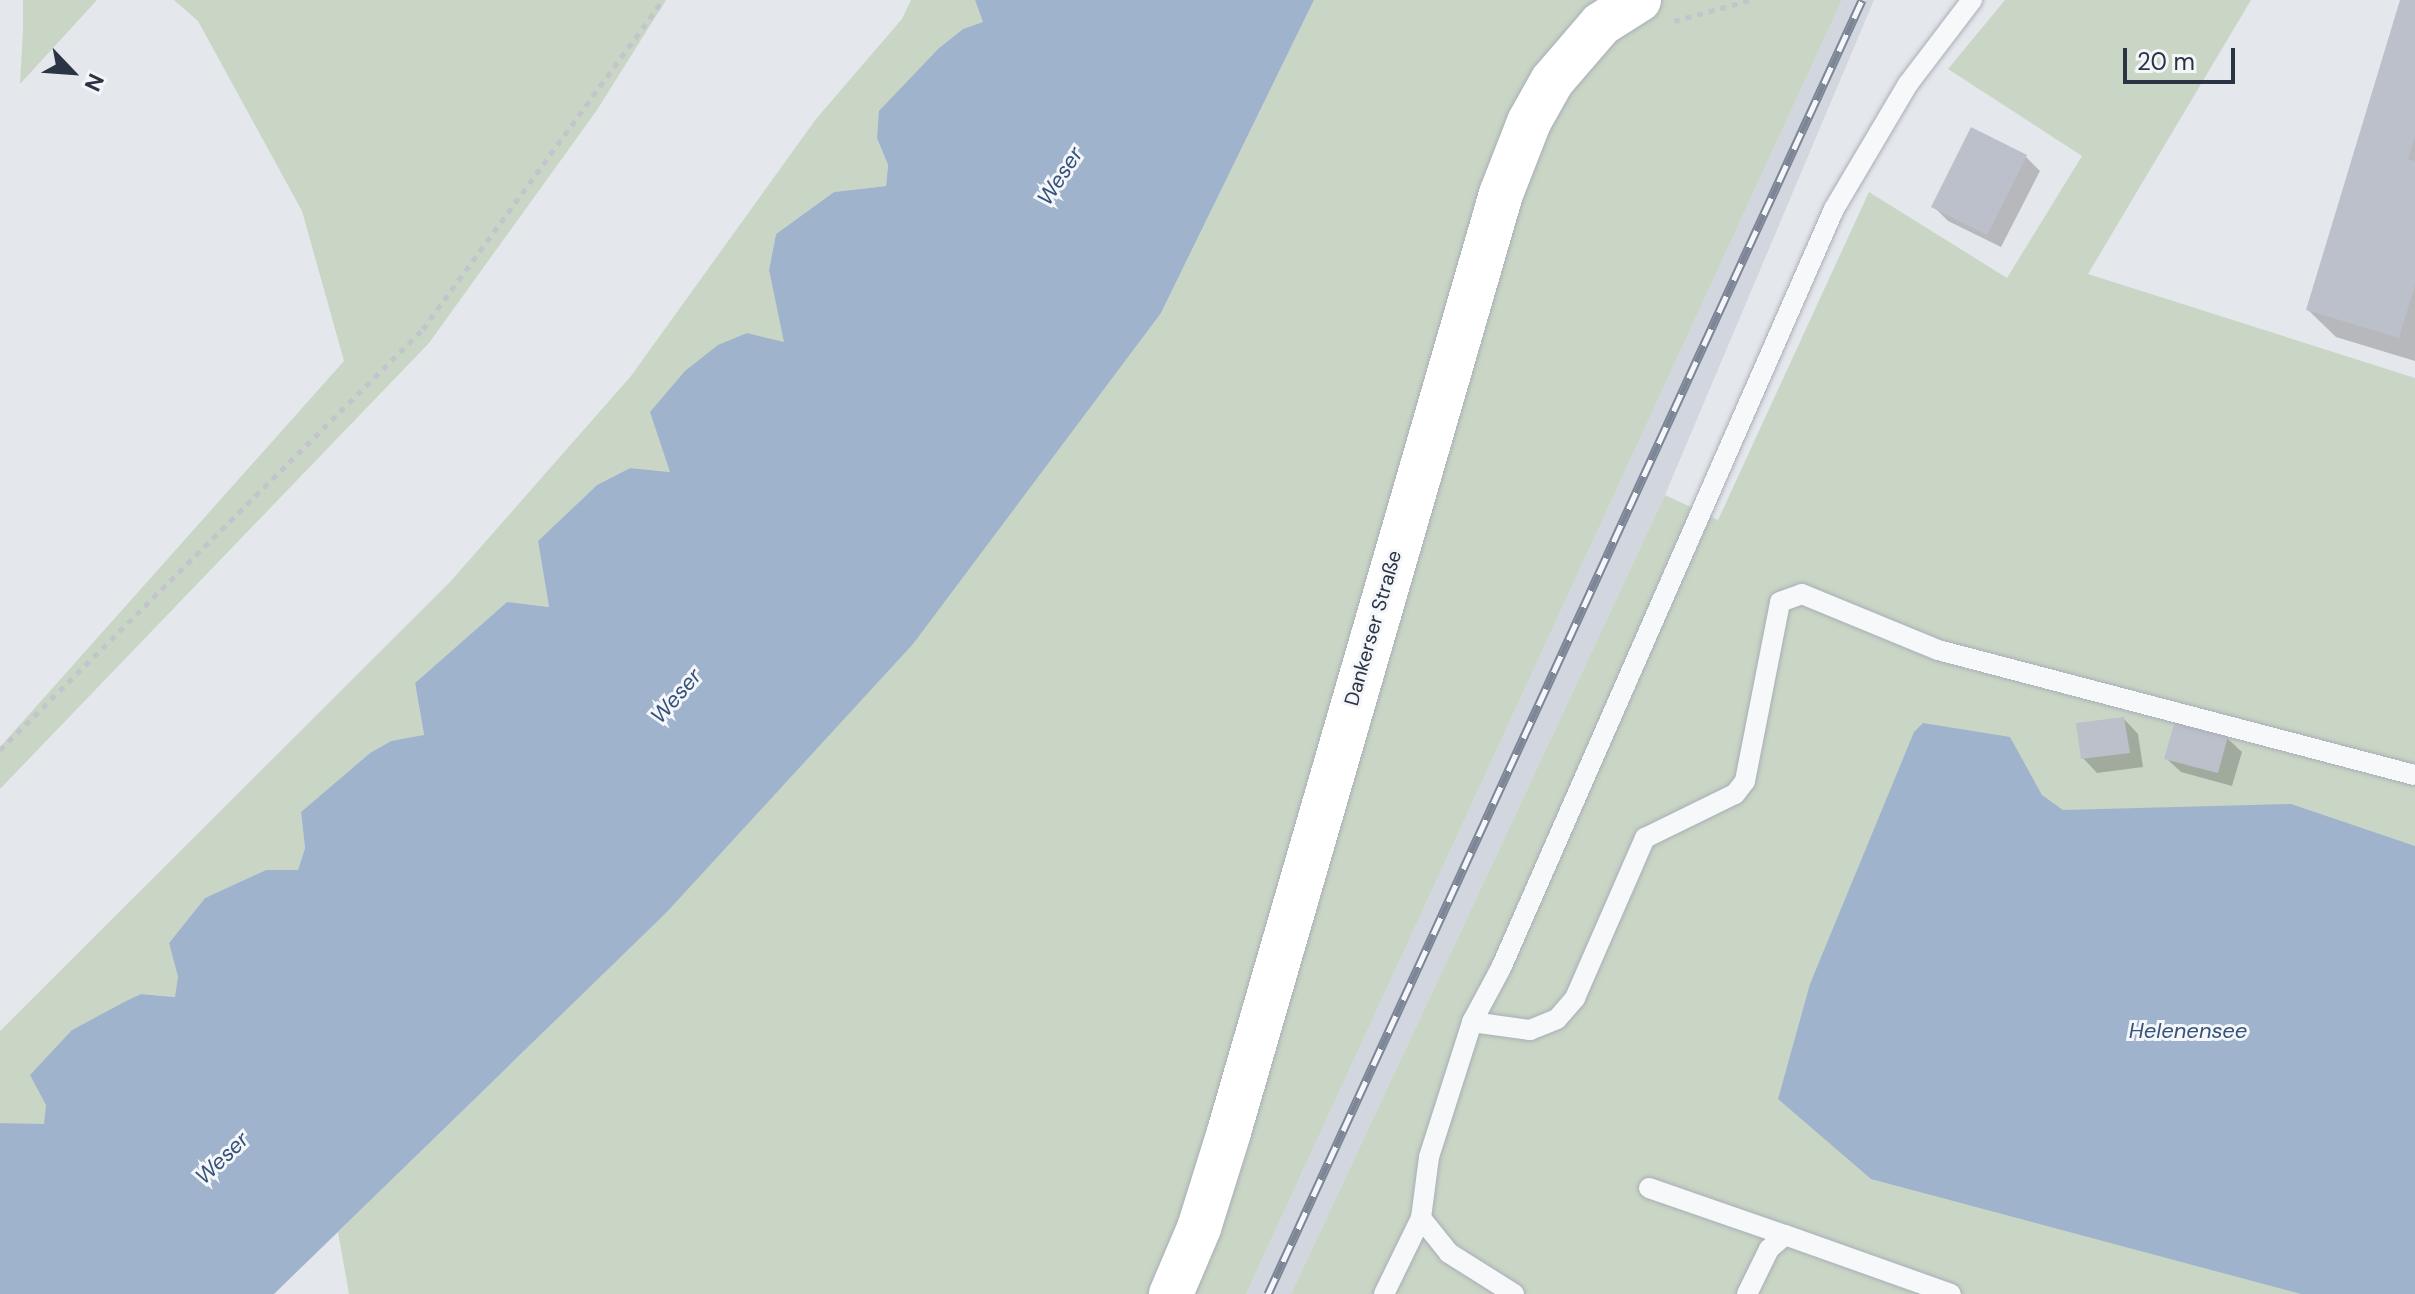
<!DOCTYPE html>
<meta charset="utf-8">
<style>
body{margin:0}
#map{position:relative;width:2415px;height:1294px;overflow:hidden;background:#e4e7ec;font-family:"DM Sans",sans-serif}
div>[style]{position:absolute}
.built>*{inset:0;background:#d2d6de}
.green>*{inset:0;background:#c9d6c5}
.water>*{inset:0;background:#9fb4cc}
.shadow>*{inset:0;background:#0003}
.building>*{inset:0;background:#bbc0ca}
.path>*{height:5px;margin-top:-2.5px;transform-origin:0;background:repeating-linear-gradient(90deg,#c2c5cb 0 6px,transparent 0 12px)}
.roads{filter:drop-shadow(0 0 2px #a9aeb7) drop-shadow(0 0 2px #a9aeb7)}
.service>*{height:20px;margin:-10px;padding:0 10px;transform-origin:10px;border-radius:10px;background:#f7f8fa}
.secondary>*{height:44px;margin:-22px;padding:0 22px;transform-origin:22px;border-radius:22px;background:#fff}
.rail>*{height:9px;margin-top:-4.5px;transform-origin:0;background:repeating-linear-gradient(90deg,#f4f6f9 0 18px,#7d8696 0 36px);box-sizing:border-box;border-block:2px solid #7d8696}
span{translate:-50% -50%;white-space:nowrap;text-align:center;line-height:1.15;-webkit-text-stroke:6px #f4f6f9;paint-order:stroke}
.street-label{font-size:20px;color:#2b3445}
.water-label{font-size:22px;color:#34527a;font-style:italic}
.north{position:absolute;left:32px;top:32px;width:80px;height:80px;-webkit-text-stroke:6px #f4f6f9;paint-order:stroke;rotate:115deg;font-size:22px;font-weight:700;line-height:32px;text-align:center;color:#2b3445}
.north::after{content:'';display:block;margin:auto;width:28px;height:36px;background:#2b3445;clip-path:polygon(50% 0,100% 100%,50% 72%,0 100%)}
.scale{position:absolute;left:2123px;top:48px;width:112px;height:36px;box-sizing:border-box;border:4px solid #2b3445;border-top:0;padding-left:10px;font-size:24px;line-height:28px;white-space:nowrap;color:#2b3445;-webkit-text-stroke:6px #f4f6f9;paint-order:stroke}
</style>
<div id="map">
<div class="built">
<div style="clip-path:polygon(1842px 0,1874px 0,1665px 495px,1291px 1294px,1246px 1294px)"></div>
</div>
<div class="green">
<div style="clip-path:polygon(23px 0,97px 0,20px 84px,23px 30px)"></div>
<div style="clip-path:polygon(174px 0,666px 0,597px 110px,429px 343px,0 789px,0 747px,344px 361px,302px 211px,198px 21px)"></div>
<div style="clip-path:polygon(911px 0,975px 0,984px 22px,963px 29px,939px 48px,880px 111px,877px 138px,888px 165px,886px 186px,834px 192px,776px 234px,769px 270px,785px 342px,671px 472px,630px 468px,597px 485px,538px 541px,549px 607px,507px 602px,415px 683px,424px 736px,391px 741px,370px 753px,301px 812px,305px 848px,298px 870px,266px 870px,205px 898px,169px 943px,178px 977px,176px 997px,141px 994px,72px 1030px,44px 1125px,0 1123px,0 1031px,450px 582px,631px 376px,816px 119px,902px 19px)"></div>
<div style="clip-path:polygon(1314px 0,1842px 0,1246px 1294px,349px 1294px,338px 1232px,665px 914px,1161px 313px)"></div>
<div style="clip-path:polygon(2005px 0,2251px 0,2088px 274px,2415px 378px,2415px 1294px,1291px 1294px,1665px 495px,1718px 520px,1869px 192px,2007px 278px,2082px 156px,1948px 69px)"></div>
</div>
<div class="water">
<div style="clip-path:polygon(975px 0,1314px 0,1161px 313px,913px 644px,665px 914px,274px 1294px,0 1294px,0 1123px,44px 1124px,46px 1105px,30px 1075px,72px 1030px,128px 1000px,141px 994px,175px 997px,178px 977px,169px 943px,205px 898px,266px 870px,298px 870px,305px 848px,301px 812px,370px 753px,391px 741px,424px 735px,415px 683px,507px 602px,549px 607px,538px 541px,597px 485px,630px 468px,670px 472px,650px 412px,685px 371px,718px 345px,747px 333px,784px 342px,769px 270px,776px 234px,834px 192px,886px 186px,888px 165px,877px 138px,879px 111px,939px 48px,963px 29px,983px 22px)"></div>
<div style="clip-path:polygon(1923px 723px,2010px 737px,2042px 795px,2063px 810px,2291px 804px,2415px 846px,2415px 1294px,2301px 1294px,1871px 1179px,1778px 1099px,1810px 984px,1914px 732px)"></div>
</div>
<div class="shadow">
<div style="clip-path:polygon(2402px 0,2415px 0,2415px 361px,2336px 337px,2308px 310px)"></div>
<div style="clip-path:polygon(2026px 157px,2040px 171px,2001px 247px,1948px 221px,1934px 207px)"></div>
<div style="clip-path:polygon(2124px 719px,2138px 734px,2143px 767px,2097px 773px,2083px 758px)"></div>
<div style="clip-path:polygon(2227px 738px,2242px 752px,2232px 786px,2181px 772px,2166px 758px)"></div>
</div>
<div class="building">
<div style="clip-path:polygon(2400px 0,2415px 0,2415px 137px,2408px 159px,2415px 161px,2415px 285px,2399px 338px,2306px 310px)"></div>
<div style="clip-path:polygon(1971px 127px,2027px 155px,1987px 235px,1931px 207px)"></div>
<div style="clip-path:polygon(2124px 717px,2130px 753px,2081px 759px,2076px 723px)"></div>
<div style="clip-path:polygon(2175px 721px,2228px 736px,2218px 773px,2164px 759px)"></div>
</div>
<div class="path">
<div style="left:1674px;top:21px;width:79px;rotate:-15.4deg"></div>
<div style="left:0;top:750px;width:597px;rotate:-44.86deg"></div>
<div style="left:423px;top:329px;width:407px;rotate:-53.9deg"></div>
</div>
<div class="roads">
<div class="service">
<div style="left:1472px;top:1022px;width:59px;rotate:7.9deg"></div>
<div style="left:1530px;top:1030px;width:29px;rotate:-22deg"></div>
<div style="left:1557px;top:1019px;width:28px;rotate:-49deg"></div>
<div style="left:1575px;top:998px;width:175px;rotate:-66.4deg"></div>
<div style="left:1645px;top:838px;width:100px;rotate:-26.1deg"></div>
<div style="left:1735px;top:794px;width:16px;rotate:-52deg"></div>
<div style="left:1745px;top:781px;width:182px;rotate:-78.9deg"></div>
<div style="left:1780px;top:602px;width:23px;rotate:-20deg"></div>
<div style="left:1802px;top:594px;width:147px;rotate:22.4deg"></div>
<div style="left:1938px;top:650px;width:493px;rotate:14.7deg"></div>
<div style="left:1649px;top:1188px;width:144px;rotate:19.1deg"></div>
<div style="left:1384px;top:1294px;width:85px;rotate:-64deg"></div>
<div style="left:1514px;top:1294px;width:77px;rotate:-147.8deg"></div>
<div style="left:1449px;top:1253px;width:45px;rotate:-128.7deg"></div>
<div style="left:1421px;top:1218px;width:62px;rotate:-82.5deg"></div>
<div style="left:1429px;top:1157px;width:142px;rotate:-72.3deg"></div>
<div style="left:1472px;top:1022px;width:61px;rotate:-61.8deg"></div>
<div style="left:1501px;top:968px;width:829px;rotate:-66.31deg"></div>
<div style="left:1834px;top:209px;width:145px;rotate:-59.4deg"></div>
<div style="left:1908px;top:84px;width:106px;rotate:-52.7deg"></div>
<div style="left:1747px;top:1294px;width:50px;rotate:-63.9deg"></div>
<div style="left:1769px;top:1249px;width:21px;rotate:-41deg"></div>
<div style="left:1785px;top:1235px;width:176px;rotate:19.6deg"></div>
</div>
<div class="secondary">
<div style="left:1171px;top:1294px;width:72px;rotate:-67deg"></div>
<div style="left:1199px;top:1228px;width:101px;rotate:-72.6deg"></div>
<div style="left:1229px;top:1132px;width:977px;rotate:-73.83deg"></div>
<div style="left:1501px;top:194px;width:77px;rotate:-68.7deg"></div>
<div style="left:1529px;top:122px;width:47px;rotate:-60.7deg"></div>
<div style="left:1552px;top:81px;width:75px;rotate:-49.3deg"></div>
<div style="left:1601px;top:24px;width:45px;rotate:-32.3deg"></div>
</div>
</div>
<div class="rail">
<div style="left:1268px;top:1294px;width:1424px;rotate:-65.34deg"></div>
</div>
<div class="street-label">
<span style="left:1373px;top:628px;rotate:-74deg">Dankerser Straße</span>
</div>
<div class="water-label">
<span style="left:1060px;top:176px;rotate:-57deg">Weser</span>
<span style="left:676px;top:696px;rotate:-49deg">Weser</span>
<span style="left:2188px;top:1031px">Helenensee</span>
<span style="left:222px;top:1158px;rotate:-44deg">Weser</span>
</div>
<div class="north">N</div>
<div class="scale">20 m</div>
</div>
